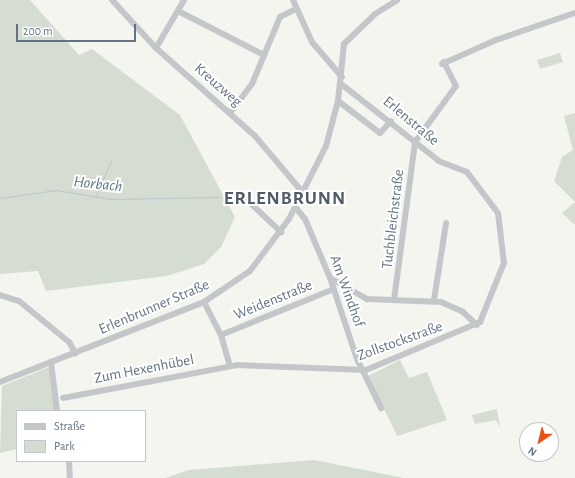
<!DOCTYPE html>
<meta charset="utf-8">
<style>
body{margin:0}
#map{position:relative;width:575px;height:478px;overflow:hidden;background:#f5f5f0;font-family:"Alegreya Sans",sans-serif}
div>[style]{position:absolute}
.green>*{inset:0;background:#d5dcd1}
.stream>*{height:1px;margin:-0.5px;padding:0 0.5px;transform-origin:0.5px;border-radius:0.5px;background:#bac6cb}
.minor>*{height:6px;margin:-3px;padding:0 3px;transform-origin:3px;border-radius:3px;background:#c4c7ca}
span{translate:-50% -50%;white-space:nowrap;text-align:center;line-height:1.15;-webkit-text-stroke:4px #fff;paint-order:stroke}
.street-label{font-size:15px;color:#627383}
.water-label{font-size:16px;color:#5e7680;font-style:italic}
.district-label{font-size:19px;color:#505d68;font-weight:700;letter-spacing:1px}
.legend{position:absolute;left:16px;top:410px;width:130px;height:52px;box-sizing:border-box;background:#fff;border:1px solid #c0c7cd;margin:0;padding:5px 7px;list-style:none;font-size:12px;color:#627383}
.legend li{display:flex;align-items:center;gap:8px;height:20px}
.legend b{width:20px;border:1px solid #c0c7cd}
.north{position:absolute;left:519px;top:422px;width:40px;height:40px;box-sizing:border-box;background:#fff;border:1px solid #c0c7cd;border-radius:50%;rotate:215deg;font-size:11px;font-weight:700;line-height:16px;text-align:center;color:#627383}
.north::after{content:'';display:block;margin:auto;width:14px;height:18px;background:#eb511a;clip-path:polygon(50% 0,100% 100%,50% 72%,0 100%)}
.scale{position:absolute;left:16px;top:24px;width:120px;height:18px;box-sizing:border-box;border:2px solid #627383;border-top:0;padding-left:5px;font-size:12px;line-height:14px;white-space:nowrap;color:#627383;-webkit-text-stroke:3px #fff;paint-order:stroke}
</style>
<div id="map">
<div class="green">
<div style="clip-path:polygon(0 0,30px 0,79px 55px,92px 49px,180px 115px,235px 217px,221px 247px,204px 264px,167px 276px,46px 291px,38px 271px,0 274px)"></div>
<div style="clip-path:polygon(560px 53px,563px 62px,540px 69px,537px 60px)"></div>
<div style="clip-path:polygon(575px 113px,575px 202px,554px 181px,562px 157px,573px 150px,564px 116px)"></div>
<div style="clip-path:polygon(575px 202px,575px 225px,562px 213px)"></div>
<div style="clip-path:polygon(400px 360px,409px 378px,427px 372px,447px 420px,397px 436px,368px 376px)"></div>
<div style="clip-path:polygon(49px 367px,56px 411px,17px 411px,17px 449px,0 453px,2px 386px)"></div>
<div style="clip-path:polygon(497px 409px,500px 428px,496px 420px,475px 424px,472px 415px)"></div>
<div style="clip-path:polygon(314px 460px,404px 478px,165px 478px,189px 470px)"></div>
</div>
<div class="stream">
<div style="left:95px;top:197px;width:39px;rotate:-66deg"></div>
<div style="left:0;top:198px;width:57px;rotate:-8.1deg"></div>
<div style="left:56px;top:190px;width:56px;rotate:9.3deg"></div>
<div style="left:111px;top:199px;width:108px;rotate:-1.1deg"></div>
</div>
<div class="minor">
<div style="left:112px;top:0;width:65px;rotate:47.5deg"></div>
<div style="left:156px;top:48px;width:132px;rotate:41.6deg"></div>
<div style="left:255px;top:136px;width:76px;rotate:49.8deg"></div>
<div style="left:293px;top:0;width:46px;rotate:65.7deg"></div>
<div style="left:312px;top:42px;width:46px;rotate:49.4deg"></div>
<div style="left:178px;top:11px;width:97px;rotate:27.1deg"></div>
<div style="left:156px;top:48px;width:56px;rotate:-59.7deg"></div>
<div style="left:442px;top:64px;width:59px;rotate:-24deg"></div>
<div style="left:496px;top:40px;width:83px;rotate:-18.9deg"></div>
<div style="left:338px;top:101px;width:53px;rotate:37.3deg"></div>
<div style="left:380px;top:133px;width:16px;rotate:-47deg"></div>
<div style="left:230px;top:113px;width:36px;rotate:-53deg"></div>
<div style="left:252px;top:84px;width:73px;rotate:-67.3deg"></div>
<div style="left:280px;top:17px;width:18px;rotate:-27deg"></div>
<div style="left:245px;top:198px;width:50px;rotate:43.4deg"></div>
<div style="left:296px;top:208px;width:14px;rotate:51deg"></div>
<div style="left:305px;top:219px;width:64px;rotate:67deg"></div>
<div style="left:330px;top:278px;width:85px;rotate:71.6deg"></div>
<div style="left:357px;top:359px;width:55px;rotate:63.9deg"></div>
<div style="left:330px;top:278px;width:43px;rotate:29.6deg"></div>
<div style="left:367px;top:299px;width:74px;rotate:2.3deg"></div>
<div style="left:441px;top:302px;width:24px;rotate:24deg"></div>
<div style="left:463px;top:312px;width:19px;rotate:43deg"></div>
<div style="left:0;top:295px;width:20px;rotate:18deg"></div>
<div style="left:19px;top:301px;width:65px;rotate:39.4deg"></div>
<div style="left:69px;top:342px;width:13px;rotate:61deg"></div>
<div style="left:394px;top:300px;width:159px;rotate:-82.4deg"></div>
<div style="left:415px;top:142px;width:69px;rotate:-53.8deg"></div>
<div style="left:456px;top:86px;width:27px;rotate:-117deg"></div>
<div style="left:434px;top:300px;width:78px;rotate:-81.1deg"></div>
<div style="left:204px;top:302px;width:37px;rotate:63deg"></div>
<div style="left:221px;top:335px;width:32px;rotate:74deg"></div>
<div style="left:221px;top:335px;width:122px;rotate:-22.2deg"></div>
<div style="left:51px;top:362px;width:49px;rotate:83deg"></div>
<div style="left:0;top:382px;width:219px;rotate:-21.4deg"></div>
<div style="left:204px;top:302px;width:55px;rotate:-34deg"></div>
<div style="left:250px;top:271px;width:65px;rotate:-53.1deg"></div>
<div style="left:289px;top:219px;width:82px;rotate:-63.1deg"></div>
<div style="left:326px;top:146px;width:47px;rotate:-75.1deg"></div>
<div style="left:338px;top:101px;width:57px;rotate:-84deg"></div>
<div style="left:344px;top:44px;width:43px;rotate:-44.1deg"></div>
<div style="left:375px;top:14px;width:26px;rotate:-32deg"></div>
<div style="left:63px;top:398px;width:177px;rotate:-10.7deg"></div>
<div style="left:237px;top:365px;width:129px;rotate:2.2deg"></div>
<div style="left:366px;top:370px;width:124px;rotate:-22.8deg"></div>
<div style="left:480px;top:322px;width:64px;rotate:-67.9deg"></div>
<div style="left:504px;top:263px;width:50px;rotate:-96.8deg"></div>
<div style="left:498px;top:213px;width:51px;rotate:-127.1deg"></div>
<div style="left:467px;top:172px;width:30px;rotate:-159deg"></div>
<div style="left:439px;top:161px;width:125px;rotate:-141.8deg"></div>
<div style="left:69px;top:461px;width:17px;rotate:87deg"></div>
</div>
<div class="street-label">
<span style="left:218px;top:85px;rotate:41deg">Kreuzweg</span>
<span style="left:411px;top:121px;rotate:40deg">Erlenstraße</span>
<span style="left:393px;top:219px;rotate:-83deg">Tuchbleichstraße</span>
<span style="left:347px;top:291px;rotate:70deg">Am Windhof</span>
<span style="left:273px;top:300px;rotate:-22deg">Weidenstraße</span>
<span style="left:154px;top:307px;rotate:-23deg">Erlenbrunner Straße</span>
<span style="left:400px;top:341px;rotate:-20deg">Zollstockstraße</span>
<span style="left:144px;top:369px;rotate:-11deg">Zum Hexenhübel</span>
</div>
<div class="water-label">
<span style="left:98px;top:184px;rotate:6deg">Horbach</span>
</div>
<div class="district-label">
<span style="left:285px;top:199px">ERLENBRUNN</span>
</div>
<ul class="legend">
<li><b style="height:5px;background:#c4c7ca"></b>Straße</li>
<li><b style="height:11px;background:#d5dcd1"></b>Park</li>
</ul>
<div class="north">N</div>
<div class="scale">200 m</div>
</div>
